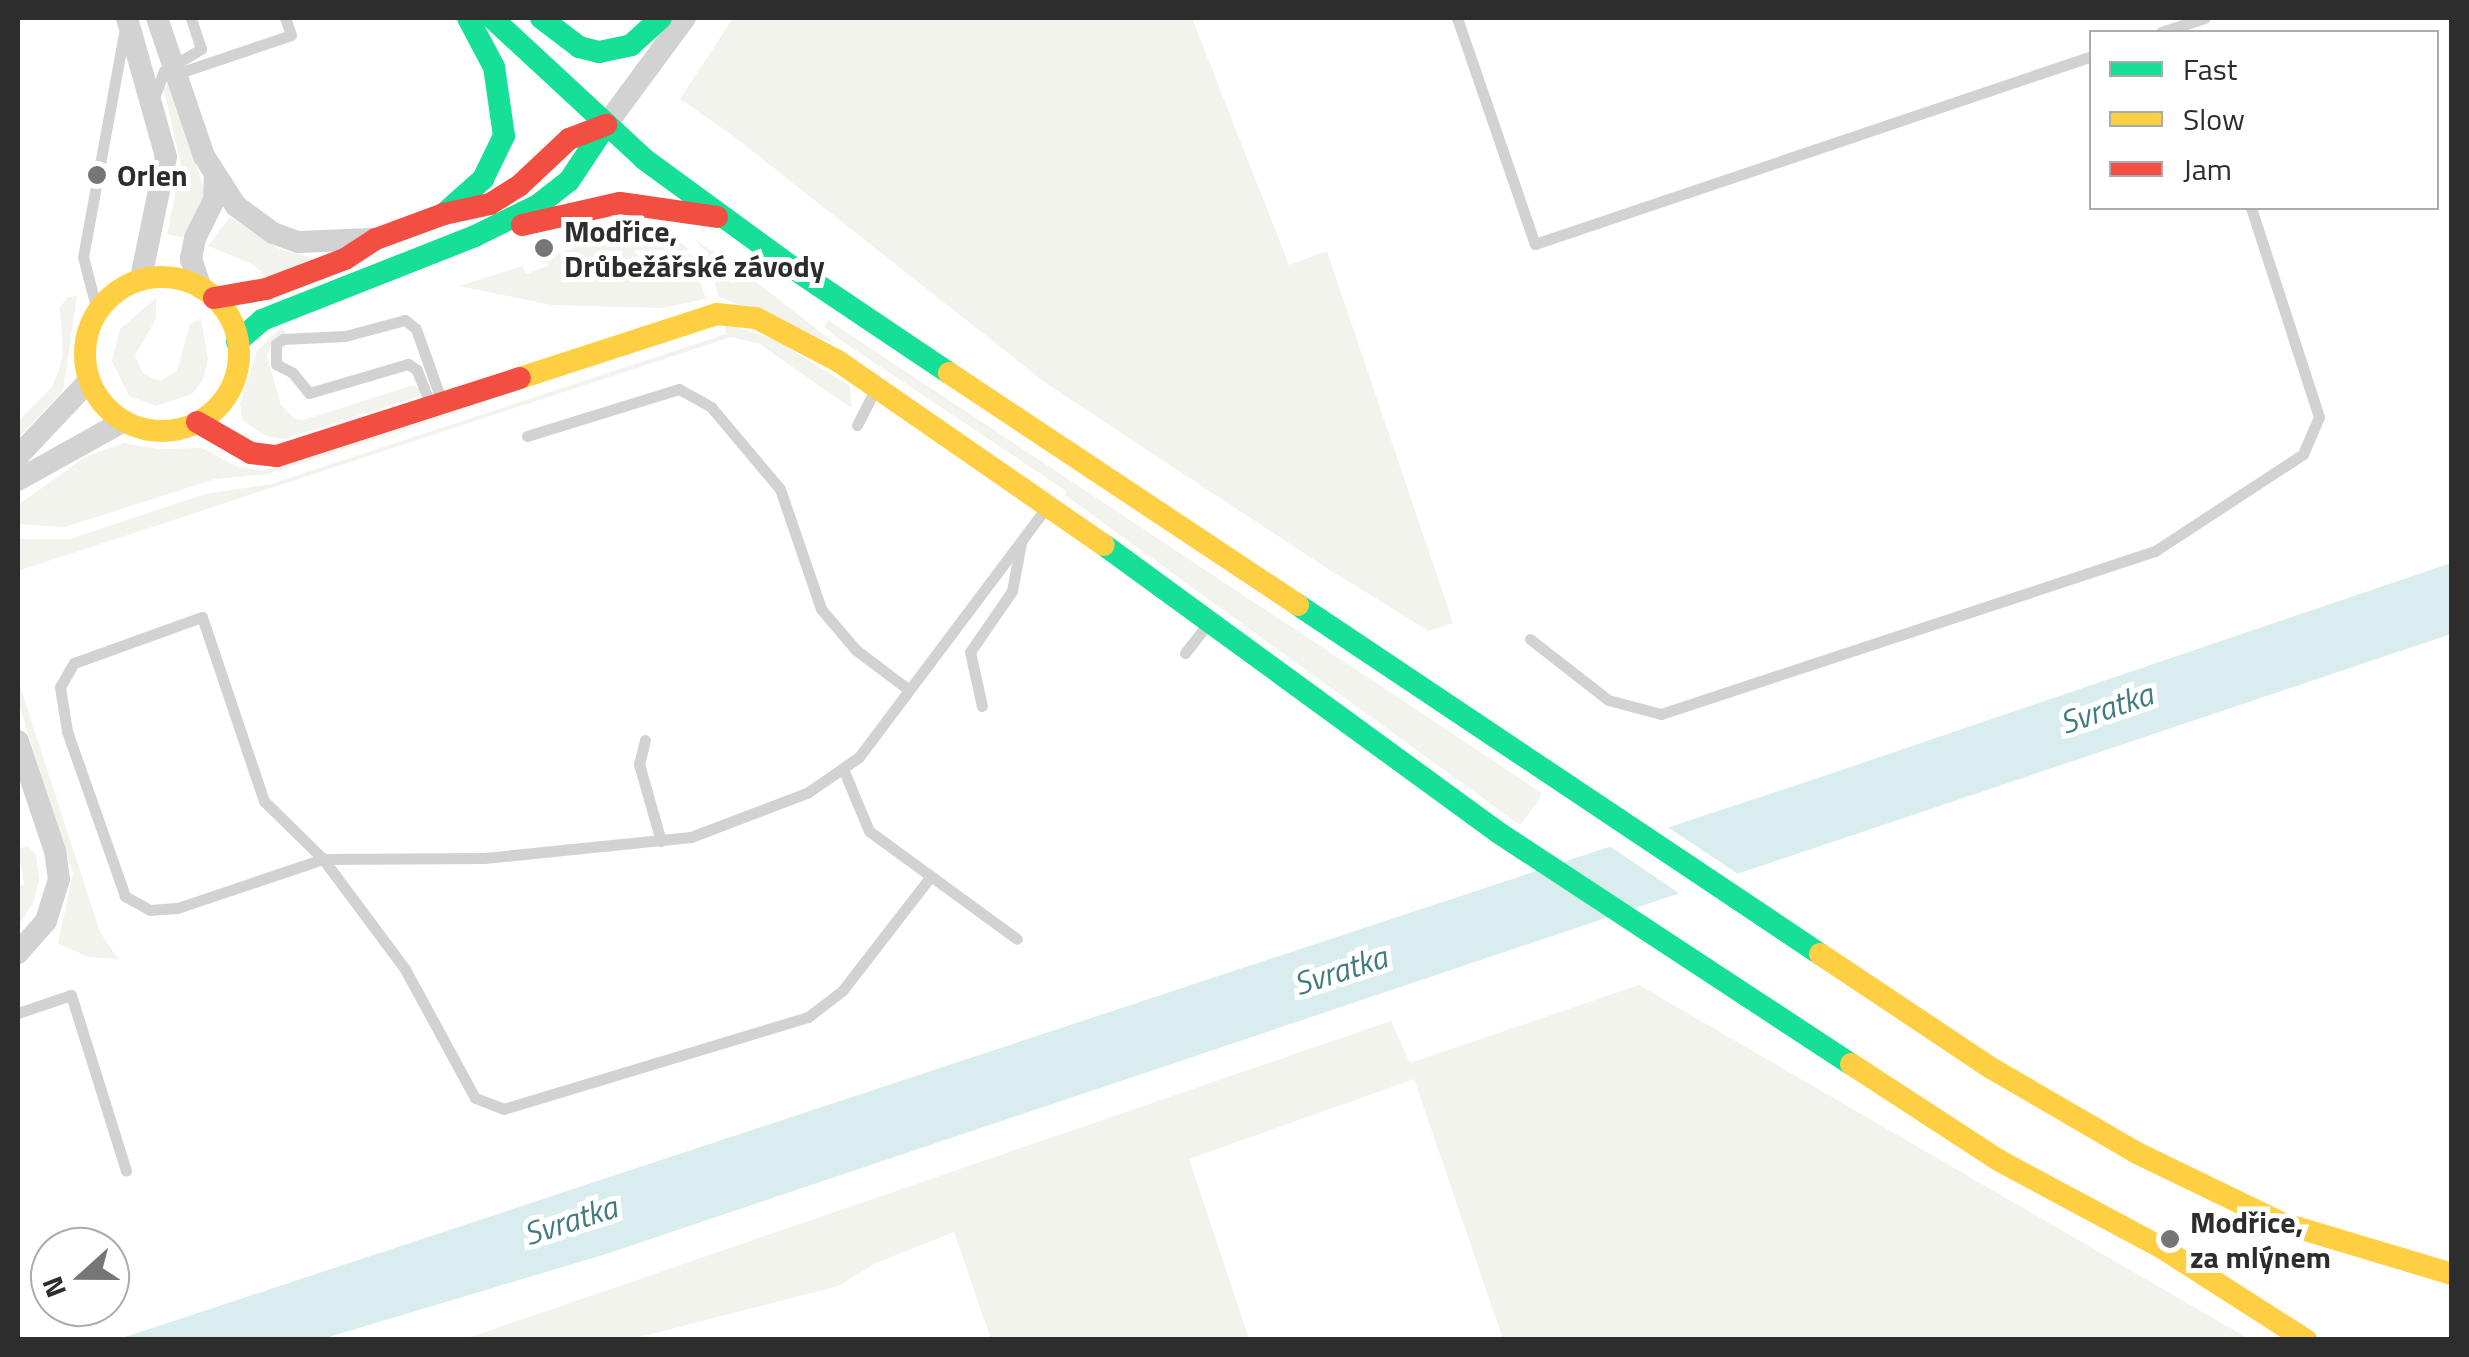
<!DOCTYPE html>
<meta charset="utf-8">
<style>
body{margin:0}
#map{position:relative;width:2469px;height:1357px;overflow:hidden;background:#fff;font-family:"Titillium Web",sans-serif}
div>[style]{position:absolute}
.green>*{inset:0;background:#f2f3ec}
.water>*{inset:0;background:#daedee}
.pier>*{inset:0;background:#fff}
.lane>*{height:11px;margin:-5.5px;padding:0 5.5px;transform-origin:5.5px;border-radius:5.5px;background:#d2d2d2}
.street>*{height:22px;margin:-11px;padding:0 11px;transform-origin:11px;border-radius:11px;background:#d2d2d2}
.fast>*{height:22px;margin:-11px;padding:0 11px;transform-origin:11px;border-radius:11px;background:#16e098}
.slow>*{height:22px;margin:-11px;padding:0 11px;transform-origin:11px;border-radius:11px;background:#ffcf43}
.slow>.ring{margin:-11px;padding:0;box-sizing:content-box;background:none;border:22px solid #ffcf43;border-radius:50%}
.jam>*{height:22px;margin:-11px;padding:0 11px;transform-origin:11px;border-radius:11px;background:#f24e42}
.dots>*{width:28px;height:28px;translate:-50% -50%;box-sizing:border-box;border:5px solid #fff;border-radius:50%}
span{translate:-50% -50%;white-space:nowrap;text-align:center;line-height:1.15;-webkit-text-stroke:10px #fff;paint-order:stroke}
.poi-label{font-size:30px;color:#2d2d2d;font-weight:700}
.left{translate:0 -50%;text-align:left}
.water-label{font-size:32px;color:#427b7f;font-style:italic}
.frame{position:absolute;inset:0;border:20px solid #2d2d2d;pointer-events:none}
.legend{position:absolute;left:2089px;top:30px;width:350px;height:180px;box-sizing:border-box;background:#fff;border:2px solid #ababab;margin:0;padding:12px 18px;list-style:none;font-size:30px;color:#2d2d2d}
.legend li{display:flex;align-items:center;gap:20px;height:50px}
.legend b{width:50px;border:2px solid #ababab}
.north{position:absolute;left:30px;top:1227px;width:100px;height:100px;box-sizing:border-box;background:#fff;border:2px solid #ababab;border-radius:50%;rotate:249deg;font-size:28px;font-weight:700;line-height:40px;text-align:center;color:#2d2d2d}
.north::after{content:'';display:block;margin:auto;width:35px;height:45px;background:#767676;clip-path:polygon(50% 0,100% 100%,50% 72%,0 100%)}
</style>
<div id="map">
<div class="green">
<div style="clip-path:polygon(733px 18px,1192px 18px,1289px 265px,1327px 251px,1453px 623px,1429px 631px,1328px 569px,1047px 384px,732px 135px,680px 99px)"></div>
<div style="clip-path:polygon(168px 83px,205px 191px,204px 208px,186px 238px,167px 234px,181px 165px,164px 90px)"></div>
<div style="clip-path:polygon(230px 217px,279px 249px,313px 258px,270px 280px,254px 265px,208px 246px)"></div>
<div style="clip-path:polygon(644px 230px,683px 244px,692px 255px,706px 299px,662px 308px,551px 305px,459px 286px,523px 266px,526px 274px,548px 266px,546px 258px,561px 252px,625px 231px)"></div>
<div style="clip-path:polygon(694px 239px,754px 280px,837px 345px,719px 297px,706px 252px)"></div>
<div style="clip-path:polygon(77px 296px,63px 391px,18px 438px,18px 421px,51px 388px,59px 371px,63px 353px,60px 307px,68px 297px)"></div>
<div style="clip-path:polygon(156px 298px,156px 319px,135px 355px,143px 374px,160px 381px,177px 371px,190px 324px,201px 318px,208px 359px,203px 380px,192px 394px,156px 406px,129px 396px,112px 361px,120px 329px)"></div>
<div style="clip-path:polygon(828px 320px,1542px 793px,1536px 804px,1520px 825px,1065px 495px,1066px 491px,836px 337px,824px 326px)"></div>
<div style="clip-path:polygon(724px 323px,774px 339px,850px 386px,851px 408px,760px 344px,731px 337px,18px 571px,18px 539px,70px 539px,205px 494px,271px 484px,726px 334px)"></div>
<div style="clip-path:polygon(282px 326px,286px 334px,272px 341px,267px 356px,281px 405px,295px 419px,303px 420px,414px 385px,421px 391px,420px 396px,284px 439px,266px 436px,243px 421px,240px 404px,257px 351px)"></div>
<div style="clip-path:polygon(526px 390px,268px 474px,215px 479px,65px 527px,18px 524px,18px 505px,85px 457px,124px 443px,158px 449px,202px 448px,236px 466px,262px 471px)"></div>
<div style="clip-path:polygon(18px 680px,100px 932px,118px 959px,88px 957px,58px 943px,73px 874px,18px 702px)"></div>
<div style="clip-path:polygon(28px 846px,36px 854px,39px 880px,34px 901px,18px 927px,18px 887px,24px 884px,18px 849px)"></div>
<div style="clip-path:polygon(1639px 985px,2249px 1339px,1503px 1339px,1414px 1079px,1189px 1159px,1249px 1339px,991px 1339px,954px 1232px,876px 1263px,838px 1286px,656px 1333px,623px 1340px,465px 1339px,1391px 1021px,1410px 1063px)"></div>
</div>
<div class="water">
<div style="clip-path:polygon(2451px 563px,2451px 634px,606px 1254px,322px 1339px,116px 1340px,1812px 780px)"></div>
</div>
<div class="pier">
<div style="clip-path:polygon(1663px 824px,1741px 876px,1683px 896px,1605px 843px)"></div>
</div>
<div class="lane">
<div style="left:1457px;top:18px;width:239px;rotate:71deg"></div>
<div style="left:1535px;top:244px;width:588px;rotate:-18.65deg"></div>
<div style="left:2161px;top:32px;width:46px;rotate:-17.7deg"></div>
<div style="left:176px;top:74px;width:121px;rotate:-18.7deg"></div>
<div style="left:291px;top:35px;width:18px;rotate:-109deg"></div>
<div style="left:154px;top:98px;width:29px;rotate:-70deg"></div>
<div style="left:164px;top:71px;width:43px;rotate:-30.7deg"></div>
<div style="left:201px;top:49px;width:33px;rotate:-108deg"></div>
<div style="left:98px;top:314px;width:59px;rotate:-104.7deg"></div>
<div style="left:83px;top:257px;width:232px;rotate:-79.6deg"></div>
<div style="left:430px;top:403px;width:35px;rotate:-112deg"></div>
<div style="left:417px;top:370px;width:11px;rotate:-146deg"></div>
<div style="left:408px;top:364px;width:103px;rotate:163.7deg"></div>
<div style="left:309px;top:393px;width:26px;rotate:-129deg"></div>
<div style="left:293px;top:373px;width:19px;rotate:-152deg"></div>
<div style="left:276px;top:364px;width:20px;rotate:-90deg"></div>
<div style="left:276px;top:344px;width:9px;rotate:-36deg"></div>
<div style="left:283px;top:339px;width:62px;rotate:-2.8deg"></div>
<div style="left:345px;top:336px;width:62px;rotate:-14.9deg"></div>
<div style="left:405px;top:320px;width:14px;rotate:39deg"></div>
<div style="left:416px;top:329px;width:77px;rotate:70.4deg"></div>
<div style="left:857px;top:425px;width:38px;rotate:-63deg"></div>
<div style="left:527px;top:436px;width:159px;rotate:-17.2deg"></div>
<div style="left:679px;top:389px;width:37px;rotate:29deg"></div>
<div style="left:711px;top:407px;width:107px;rotate:49.9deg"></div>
<div style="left:780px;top:489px;width:127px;rotate:71.1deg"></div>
<div style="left:821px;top:609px;width:54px;rotate:49.5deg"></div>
<div style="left:856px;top:650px;width:65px;rotate:36.9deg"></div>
<div style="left:1530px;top:639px;width:99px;rotate:38deg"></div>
<div style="left:1608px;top:700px;width:55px;rotate:14.8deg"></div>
<div style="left:1661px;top:714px;width:520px;rotate:-18.26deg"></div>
<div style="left:2155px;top:551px;width:177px;rotate:-33.2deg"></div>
<div style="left:2303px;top:454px;width:40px;rotate:-66.6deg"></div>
<div style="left:2319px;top:417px;width:220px;rotate:-108deg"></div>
<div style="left:1185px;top:653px;width:36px;rotate:-52deg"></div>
<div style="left:982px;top:706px;width:55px;rotate:-102.5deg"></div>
<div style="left:970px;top:652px;width:74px;rotate:-55.5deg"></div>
<div style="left:1012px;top:591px;width:49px;rotate:-79.4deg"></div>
<div style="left:645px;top:740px;width:25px;rotate:104deg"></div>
<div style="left:639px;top:764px;width:80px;rotate:74.1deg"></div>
<div style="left:844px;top:771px;width:65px;rotate:67.4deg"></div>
<div style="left:869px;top:831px;width:183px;rotate:36.1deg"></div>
<div style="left:931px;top:876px;width:145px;rotate:127.7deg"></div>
<div style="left:842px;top:991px;width:43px;rotate:142.6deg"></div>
<div style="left:808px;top:1017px;width:318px;rotate:163.2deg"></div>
<div style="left:504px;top:1109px;width:31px;rotate:-159deg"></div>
<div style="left:475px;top:1098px;width:147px;rotate:-118.5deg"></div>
<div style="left:405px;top:969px;width:137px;rotate:-126.7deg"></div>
<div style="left:323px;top:859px;width:154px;rotate:161.4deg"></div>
<div style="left:177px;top:908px;width:27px;rotate:176deg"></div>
<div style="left:150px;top:910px;width:29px;rotate:-151deg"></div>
<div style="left:125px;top:896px;width:175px;rotate:-109.4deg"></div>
<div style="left:67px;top:731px;width:45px;rotate:-99deg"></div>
<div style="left:60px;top:687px;width:28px;rotate:-60deg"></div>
<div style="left:74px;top:663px;width:136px;rotate:-19.8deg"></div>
<div style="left:202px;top:617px;width:194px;rotate:71.4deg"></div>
<div style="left:264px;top:801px;width:83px;rotate:44.5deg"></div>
<div style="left:323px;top:859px;width:161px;rotate:-0.4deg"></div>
<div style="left:484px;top:858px;width:208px;rotate:-5.8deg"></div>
<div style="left:691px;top:837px;width:124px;rotate:-20.8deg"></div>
<div style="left:807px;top:793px;width:63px;rotate:-34.7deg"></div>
<div style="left:859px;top:757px;width:311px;rotate:-53.1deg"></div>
<div style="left:18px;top:1013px;width:56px;rotate:-18.8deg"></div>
<div style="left:71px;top:995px;width:184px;rotate:72.6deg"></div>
</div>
<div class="street">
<div style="left:127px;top:18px;width:144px;rotate:74.3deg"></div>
<div style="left:166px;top:157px;width:124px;rotate:101.7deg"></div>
<div style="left:157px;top:18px;width:146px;rotate:71.2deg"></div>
<div style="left:204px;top:156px;width:59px;rotate:57.4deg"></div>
<div style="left:236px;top:206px;width:46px;rotate:36.1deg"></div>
<div style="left:273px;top:233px;width:27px;rotate:20deg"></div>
<div style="left:298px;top:242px;width:73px;rotate:-2.4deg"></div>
<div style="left:606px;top:125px;width:133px;rotate:-53.6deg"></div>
<div style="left:201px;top:288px;width:31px;rotate:-109deg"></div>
<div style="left:191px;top:259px;width:21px;rotate:-79deg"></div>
<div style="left:195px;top:238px;width:42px;rotate:-63.4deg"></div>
<div style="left:214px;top:200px;width:23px;rotate:-88deg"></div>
<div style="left:18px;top:456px;width:103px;rotate:-46.6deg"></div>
<div style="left:18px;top:480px;width:121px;rotate:-29.1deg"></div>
<div style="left:18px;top:741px;width:116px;rotate:71.4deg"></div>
<div style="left:55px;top:851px;width:28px;rotate:82deg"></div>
<div style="left:59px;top:879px;width:44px;rotate:107.2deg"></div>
<div style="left:46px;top:921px;width:43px;rotate:131.2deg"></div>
</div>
<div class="fast">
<div style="left:492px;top:18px;width:207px;rotate:42.8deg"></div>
<div style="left:644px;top:159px;width:197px;rotate:36.1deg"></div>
<div style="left:803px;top:275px;width:176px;rotate:33.9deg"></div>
<div style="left:541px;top:18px;width:48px;rotate:37.3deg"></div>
<div style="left:579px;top:47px;width:21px;rotate:14deg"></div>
<div style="left:599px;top:52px;width:33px;rotate:-12deg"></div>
<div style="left:631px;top:45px;width:40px;rotate:-42deg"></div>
<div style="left:446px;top:212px;width:50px;rotate:-41.7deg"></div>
<div style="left:483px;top:179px;width:48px;rotate:-64deg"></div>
<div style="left:504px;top:136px;width:70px;rotate:-98.2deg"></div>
<div style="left:494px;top:67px;width:55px;rotate:-118deg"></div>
<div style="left:237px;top:342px;width:33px;rotate:-41deg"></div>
<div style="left:262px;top:320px;width:229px;rotate:-21.5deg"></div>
<div style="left:475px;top:236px;width:70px;rotate:-26.2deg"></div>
<div style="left:538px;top:205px;width:39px;rotate:-38deg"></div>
<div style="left:569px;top:181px;width:67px;rotate:-56.5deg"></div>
<div style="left:1104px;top:545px;width:489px;rotate:36.1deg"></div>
<div style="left:1499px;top:833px;width:421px;rotate:33.3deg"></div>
<div style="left:1298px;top:605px;width:628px;rotate:33.77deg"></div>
</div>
<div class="slow">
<div class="ring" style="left:85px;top:277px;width:132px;height:132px"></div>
<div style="left:949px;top:373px;width:419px;rotate:33.6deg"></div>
<div style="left:520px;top:378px;width:207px;rotate:-18deg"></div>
<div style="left:717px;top:314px;width:39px;rotate:6deg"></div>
<div style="left:756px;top:318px;width:93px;rotate:27.7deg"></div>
<div style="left:838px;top:361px;width:323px;rotate:34.7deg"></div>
<div style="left:1820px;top:954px;width:206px;rotate:33.7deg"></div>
<div style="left:1991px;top:1068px;width:169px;rotate:30.2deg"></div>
<div style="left:2137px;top:1153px;width:161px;rotate:25.8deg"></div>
<div style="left:2282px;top:1223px;width:177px;rotate:16.7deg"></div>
<div style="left:1851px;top:1064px;width:178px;rotate:33.1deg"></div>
<div style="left:2000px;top:1161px;width:184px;rotate:28.2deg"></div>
<div style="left:2162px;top:1248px;width:171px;rotate:32.6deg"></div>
</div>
<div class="jam">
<div style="left:522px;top:225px;width:100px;rotate:-12.7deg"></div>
<div style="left:620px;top:203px;width:98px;rotate:8.2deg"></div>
<div style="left:214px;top:298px;width:53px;rotate:-9.8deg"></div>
<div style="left:266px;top:289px;width:85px;rotate:-20.8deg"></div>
<div style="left:345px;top:259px;width:37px;rotate:-33deg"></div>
<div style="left:376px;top:239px;width:72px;rotate:-20.2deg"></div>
<div style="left:444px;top:214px;width:47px;rotate:-12.3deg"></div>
<div style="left:490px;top:204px;width:34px;rotate:-32deg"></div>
<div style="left:519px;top:186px;width:69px;rotate:-43.2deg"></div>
<div style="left:569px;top:139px;width:40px;rotate:-21deg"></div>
<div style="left:197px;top:422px;width:62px;rotate:29.9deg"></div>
<div style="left:251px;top:453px;width:26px;rotate:7deg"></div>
<div style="left:277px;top:456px;width:255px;rotate:-17.8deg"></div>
</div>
<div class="dots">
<div style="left:97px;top:175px;background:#767676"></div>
<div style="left:544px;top:248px;background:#767676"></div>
<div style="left:2170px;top:1239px;background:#767676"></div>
</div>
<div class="poi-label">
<span class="left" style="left:117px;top:175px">Orlen</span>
<span class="left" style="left:564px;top:248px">Modřice,<br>Drůbežářské závody</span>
<span class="left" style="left:2190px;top:1239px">Modřice,<br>za mlýnem</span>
</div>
<div class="water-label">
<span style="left:2106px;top:708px;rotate:-19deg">Svratka</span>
<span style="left:1340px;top:970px;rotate:-18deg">Svratka</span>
<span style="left:570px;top:1220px;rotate:-18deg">Svratka</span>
</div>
<div class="frame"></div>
<ul class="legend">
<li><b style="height:12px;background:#16e098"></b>Fast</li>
<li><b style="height:12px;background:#ffcf43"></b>Slow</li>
<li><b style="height:12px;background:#f24e42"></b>Jam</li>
</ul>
<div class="north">N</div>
</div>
